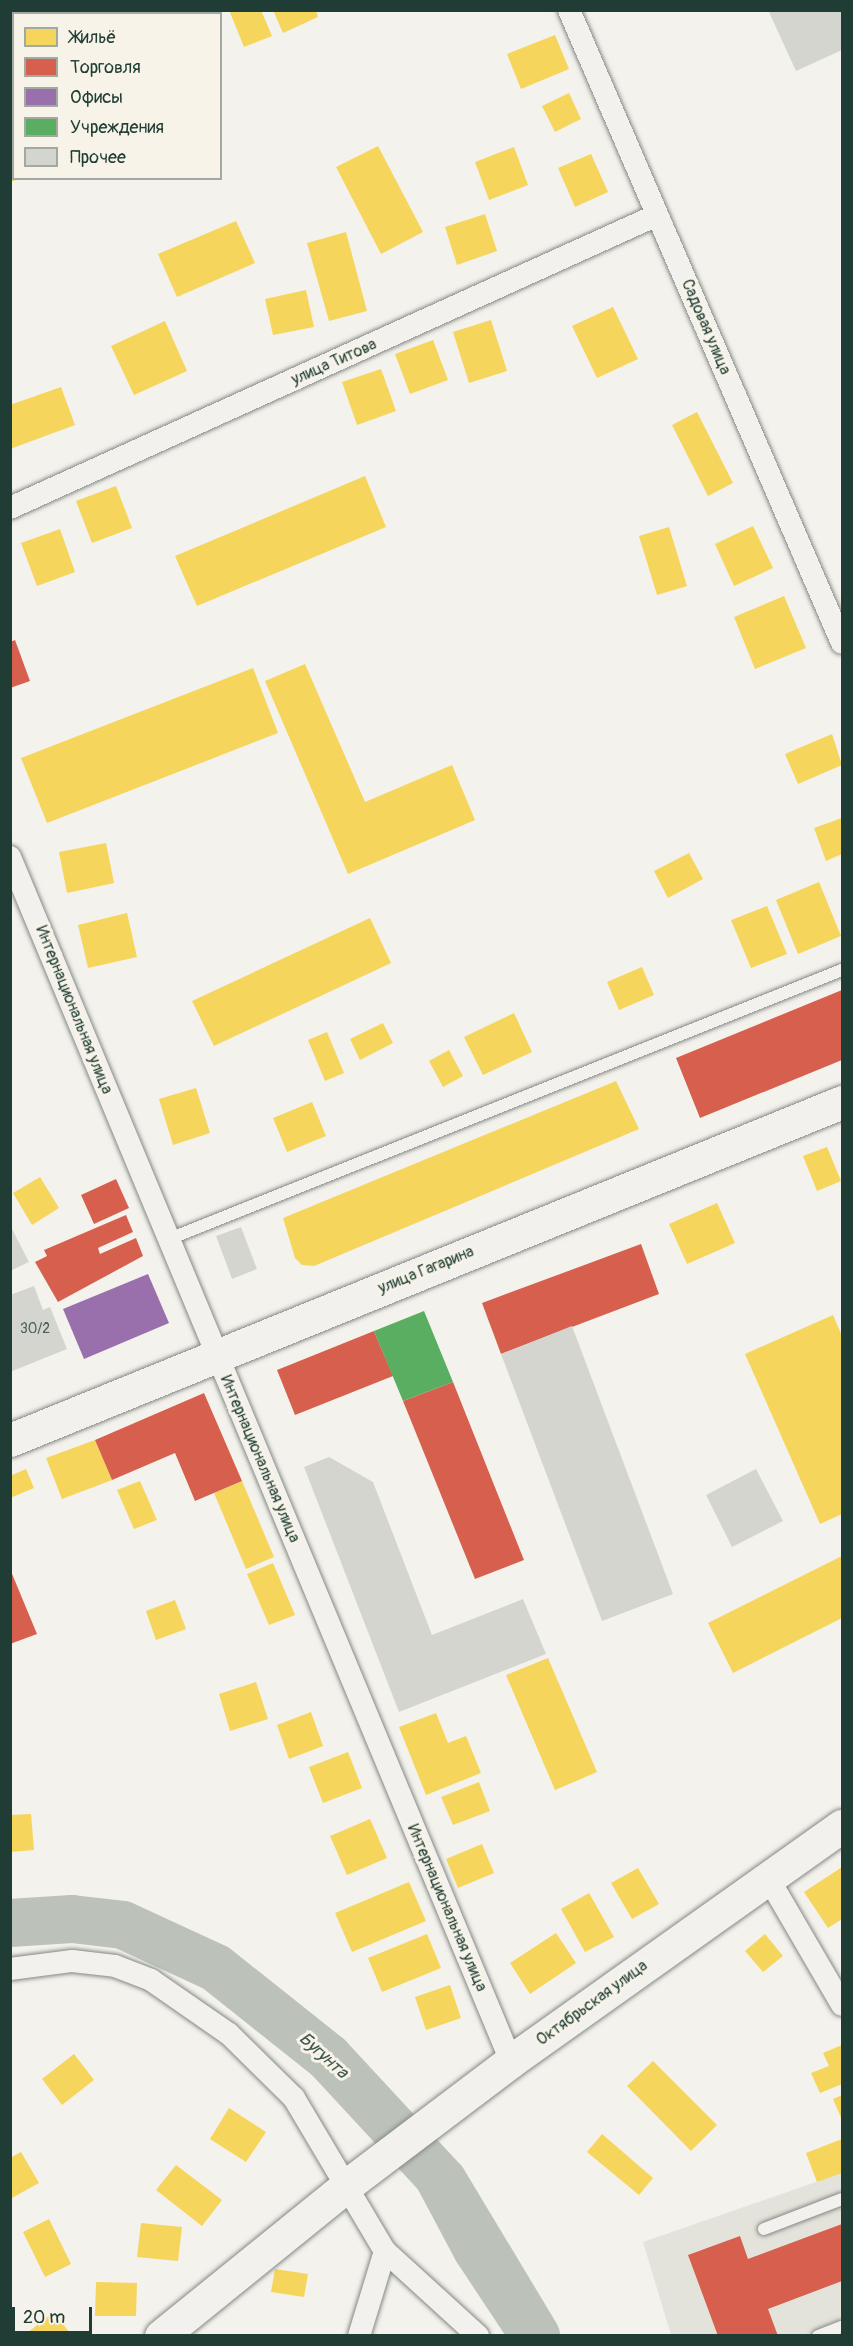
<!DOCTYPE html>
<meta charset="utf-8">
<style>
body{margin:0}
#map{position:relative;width:853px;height:2346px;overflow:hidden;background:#f4f2ec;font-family:Pangolin,sans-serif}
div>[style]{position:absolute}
.built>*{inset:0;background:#e4e3db}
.water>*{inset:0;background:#bcc2b9}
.homes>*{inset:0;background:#f6d55c}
.shops>*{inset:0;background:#d6604d}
.offices>*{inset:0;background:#9970ab}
.public>*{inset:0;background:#5aae61}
.river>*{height:48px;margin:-24px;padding:0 24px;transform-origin:24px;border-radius:24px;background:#bcc2b9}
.building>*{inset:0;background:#d5d5d0}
.roads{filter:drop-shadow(0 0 2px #848985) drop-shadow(0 0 2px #848985)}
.lane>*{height:12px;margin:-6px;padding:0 6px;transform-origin:6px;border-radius:6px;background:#f2f1ed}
.street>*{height:22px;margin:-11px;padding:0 11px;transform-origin:11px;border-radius:11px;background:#f2f1ed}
.secondary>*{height:33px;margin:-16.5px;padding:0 16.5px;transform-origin:16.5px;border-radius:16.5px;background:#f2f1ed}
span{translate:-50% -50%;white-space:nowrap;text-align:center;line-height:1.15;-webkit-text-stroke:6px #f7f3e8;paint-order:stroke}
.number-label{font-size:14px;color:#4c635b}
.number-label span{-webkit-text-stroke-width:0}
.street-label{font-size:16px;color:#1f3d34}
.water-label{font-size:18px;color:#405950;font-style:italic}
.frame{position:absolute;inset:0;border:12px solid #1f3d34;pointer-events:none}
.legend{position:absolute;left:12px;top:12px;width:210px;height:168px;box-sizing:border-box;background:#f7f3e8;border:2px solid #a1aaa0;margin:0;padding:8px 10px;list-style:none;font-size:18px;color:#1f3d34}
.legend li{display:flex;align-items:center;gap:12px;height:30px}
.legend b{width:30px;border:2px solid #a1aaa0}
.scale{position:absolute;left:12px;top:2307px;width:80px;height:27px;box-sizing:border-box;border:3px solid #1f3d34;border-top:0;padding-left:8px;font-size:18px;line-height:21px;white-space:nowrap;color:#1f3d34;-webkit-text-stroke:4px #f7f3e8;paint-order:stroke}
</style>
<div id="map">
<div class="built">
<div style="clip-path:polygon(842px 2173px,842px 2335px,671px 2335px,643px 2242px)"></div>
</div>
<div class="water">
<div style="clip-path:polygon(443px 2155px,520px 2278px,560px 2335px,505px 2335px,456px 2261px,413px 2180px)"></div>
</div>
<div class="homes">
<div style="clip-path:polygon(229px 10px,261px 10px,272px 36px,244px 47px)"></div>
<div style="clip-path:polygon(273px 10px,316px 10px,318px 17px,283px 33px)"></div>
<div style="clip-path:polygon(555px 35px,569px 69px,521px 89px,507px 54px)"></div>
<div style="clip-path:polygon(569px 93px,581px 119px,555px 132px,542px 106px)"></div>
<div style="clip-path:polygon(378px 146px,423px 232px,381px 254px,336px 167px)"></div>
<div style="clip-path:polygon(514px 147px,528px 185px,489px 200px,475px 162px)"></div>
<div style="clip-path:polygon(10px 150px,14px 178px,20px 179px,10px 182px)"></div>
<div style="clip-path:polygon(591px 154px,608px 192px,575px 207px,558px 168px)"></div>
<div style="clip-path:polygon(485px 214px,497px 251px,457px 265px,445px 227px)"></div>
<div style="clip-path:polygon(236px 221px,255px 263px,177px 297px,158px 254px)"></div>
<div style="clip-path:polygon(346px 232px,367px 311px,329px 321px,307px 243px)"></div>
<div style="clip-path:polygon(306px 290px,314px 327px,273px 335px,265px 299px)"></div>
<div style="clip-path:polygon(613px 307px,638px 359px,597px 378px,572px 326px)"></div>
<div style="clip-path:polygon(491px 320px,507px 371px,469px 383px,453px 332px)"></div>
<div style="clip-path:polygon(165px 321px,187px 371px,134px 395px,111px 346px)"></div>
<div style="clip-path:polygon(433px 340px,448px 380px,410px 394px,395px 354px)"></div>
<div style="clip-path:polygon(381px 369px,396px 411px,357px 425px,342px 382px)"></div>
<div style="clip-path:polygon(61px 387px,75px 425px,10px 449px,10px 405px)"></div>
<div style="clip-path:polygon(697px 412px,733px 483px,708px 496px,672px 425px)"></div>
<div style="clip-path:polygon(365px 476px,386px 527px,197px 606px,175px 556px)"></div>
<div style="clip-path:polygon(116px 486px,132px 528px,92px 543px,76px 501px)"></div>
<div style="clip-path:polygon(753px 526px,773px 568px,734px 586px,715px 544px)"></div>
<div style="clip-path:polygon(669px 527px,687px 586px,657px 595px,639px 536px)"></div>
<div style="clip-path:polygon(60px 529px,75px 572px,37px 586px,21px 543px)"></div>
<div style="clip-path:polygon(784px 596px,806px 648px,755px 669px,734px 617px)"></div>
<div style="clip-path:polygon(305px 664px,365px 802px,452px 765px,475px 820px,348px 874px,265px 681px)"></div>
<div style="clip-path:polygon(253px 668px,278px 733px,47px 823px,21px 758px)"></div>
<div style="clip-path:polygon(832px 734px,842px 765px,798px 784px,785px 754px)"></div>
<div style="clip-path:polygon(842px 818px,842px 854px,826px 861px,814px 828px)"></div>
<div style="clip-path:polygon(106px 843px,114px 883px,67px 893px,59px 852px)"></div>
<div style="clip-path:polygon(689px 853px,703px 879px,668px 898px,654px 871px)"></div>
<div style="clip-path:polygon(819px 882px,841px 936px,798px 954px,776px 900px)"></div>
<div style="clip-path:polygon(767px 906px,787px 954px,751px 968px,731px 920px)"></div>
<div style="clip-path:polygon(127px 913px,137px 957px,88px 968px,78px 925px)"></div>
<div style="clip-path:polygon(370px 918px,391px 963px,214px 1046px,192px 1001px)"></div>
<div style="clip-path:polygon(642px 967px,654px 995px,619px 1010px,607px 982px)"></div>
<div style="clip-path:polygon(514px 1013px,532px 1052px,483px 1075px,464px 1037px)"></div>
<div style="clip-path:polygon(383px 1023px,393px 1043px,360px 1060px,350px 1039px)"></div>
<div style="clip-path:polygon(327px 1032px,344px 1073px,325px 1081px,308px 1040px)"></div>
<div style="clip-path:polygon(449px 1050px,463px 1076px,443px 1087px,429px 1061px)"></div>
<div style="clip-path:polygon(616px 1081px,639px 1129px,314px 1266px,302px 1265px,295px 1258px,283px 1218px)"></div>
<div style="clip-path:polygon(196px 1088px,210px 1133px,173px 1145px,159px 1099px)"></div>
<div style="clip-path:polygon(312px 1102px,326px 1136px,287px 1152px,273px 1118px)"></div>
<div style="clip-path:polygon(827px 1147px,841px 1181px,817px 1191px,803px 1156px)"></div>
<div style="clip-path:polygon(40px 1177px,59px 1208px,32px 1225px,13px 1193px)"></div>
<div style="clip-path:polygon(717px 1203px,735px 1243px,687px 1264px,669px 1224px)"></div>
<div style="clip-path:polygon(833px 1315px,842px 1336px,842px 1514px,820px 1524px,745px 1354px)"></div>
<div style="clip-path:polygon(95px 1440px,112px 1480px,62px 1499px,46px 1458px)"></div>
<div style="clip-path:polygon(26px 1469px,34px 1488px,10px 1498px,10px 1476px)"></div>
<div style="clip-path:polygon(140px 1481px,157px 1520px,134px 1529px,117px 1490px)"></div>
<div style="clip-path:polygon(242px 1481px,274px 1557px,246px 1569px,214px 1493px)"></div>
<div style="clip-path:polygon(842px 1556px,842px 1618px,733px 1673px,708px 1623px)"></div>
<div style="clip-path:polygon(273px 1563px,295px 1615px,269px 1625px,247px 1574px)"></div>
<div style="clip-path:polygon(175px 1600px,186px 1629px,156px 1640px,146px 1611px)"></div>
<div style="clip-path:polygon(548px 1658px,597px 1772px,555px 1790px,506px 1675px)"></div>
<div style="clip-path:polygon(256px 1682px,268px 1719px,230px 1731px,219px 1694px)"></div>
<div style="clip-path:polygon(311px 1712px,323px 1746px,289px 1759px,277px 1725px)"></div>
<div style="clip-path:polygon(436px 1713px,448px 1743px,466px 1736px,481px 1773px,426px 1795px,399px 1727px)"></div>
<div style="clip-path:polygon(348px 1752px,362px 1788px,323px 1803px,309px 1767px)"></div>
<div style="clip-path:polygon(479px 1782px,490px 1811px,453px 1825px,441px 1797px)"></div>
<div style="clip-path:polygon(31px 1814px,34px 1850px,10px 1852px,10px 1815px)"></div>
<div style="clip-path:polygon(370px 1819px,387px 1858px,347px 1875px,330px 1836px)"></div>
<div style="clip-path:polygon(482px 1844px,494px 1873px,458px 1888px,446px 1859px)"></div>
<div style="clip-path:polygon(842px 1867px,842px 1919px,828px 1928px,804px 1892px)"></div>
<div style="clip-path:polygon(638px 1868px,659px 1904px,632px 1919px,611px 1883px)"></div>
<div style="clip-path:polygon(409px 1882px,426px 1921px,352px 1952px,335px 1913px)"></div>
<div style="clip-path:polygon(589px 1893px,614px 1937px,585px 1952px,561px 1909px)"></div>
<div style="clip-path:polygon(556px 1933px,576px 1963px,530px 1994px,510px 1963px)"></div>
<div style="clip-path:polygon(427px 1934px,441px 1968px,382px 1992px,368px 1958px)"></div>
<div style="clip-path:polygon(765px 1934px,783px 1956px,763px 1972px,745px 1951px)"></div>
<div style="clip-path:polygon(450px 1985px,461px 2018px,426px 2030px,415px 1997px)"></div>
<div style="clip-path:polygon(842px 2045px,842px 2084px,820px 2093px,811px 2073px,829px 2066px,823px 2053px)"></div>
<div style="clip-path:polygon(74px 2054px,94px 2080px,62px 2105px,42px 2079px)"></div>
<div style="clip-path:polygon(653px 2061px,717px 2125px,691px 2151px,627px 2086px)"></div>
<div style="clip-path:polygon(842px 2095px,842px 2120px,833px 2099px)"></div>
<div style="clip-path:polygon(229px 2108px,266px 2132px,246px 2162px,210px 2139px)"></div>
<div style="clip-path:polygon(602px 2134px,653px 2178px,639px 2195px,587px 2152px)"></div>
<div style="clip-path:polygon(842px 2139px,842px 2173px,817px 2182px,806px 2153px)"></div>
<div style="clip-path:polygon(21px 2152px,39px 2183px,10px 2199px,10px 2158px)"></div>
<div style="clip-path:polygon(176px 2165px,222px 2200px,202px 2226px,156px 2190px)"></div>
<div style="clip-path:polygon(49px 2219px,71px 2264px,45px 2277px,23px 2232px)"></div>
<div style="clip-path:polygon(141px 2223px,182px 2227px,178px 2261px,137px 2257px)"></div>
<div style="clip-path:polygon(275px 2269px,308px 2274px,304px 2297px,271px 2292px)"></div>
<div style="clip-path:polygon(96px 2282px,137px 2283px,136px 2316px,95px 2316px)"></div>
<div style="clip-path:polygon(54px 2312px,72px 2336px,23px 2336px)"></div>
</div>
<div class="shops">
<div style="clip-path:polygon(15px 640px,30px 681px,10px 688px,10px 642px)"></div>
<div style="clip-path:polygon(842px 990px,842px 1060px,700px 1118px,676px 1058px)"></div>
<div style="clip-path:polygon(116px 1179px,129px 1208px,94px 1224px,81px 1195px)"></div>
<div style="clip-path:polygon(126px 1215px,133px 1232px,98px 1248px,100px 1254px,136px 1238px,143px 1256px,58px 1302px,35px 1262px,47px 1256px,44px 1250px)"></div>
<div style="clip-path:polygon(641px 1244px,659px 1294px,501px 1354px,482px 1303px)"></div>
<div style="clip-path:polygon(374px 1331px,393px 1376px,295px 1415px,277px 1370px)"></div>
<div style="clip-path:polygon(453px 1382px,524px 1560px,475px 1579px,403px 1401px)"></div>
<div style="clip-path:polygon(204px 1393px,242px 1481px,195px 1501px,175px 1453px,112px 1480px,95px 1440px)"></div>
<div style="clip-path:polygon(10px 1569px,37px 1634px,10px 1644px)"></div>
<div style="clip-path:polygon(842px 2224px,842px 2281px,768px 2309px,778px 2336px,718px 2336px,688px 2255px,740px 2236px,748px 2259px)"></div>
</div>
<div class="offices">
<div style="clip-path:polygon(148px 1274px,169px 1323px,84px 1359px,63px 1309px)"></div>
</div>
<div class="public">
<div style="clip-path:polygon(424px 1311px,453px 1382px,403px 1401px,374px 1331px)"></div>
</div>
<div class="river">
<div style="left:10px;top:1923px;width:62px;rotate:-3.7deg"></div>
<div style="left:72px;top:1919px;width:51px;rotate:6.7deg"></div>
<div style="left:123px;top:1925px;width:102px;rotate:24.8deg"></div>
<div style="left:216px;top:1968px;width:143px;rotate:38.5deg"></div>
<div style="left:328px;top:2057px;width:169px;rotate:47.2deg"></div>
<div style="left:443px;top:2181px;width:181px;rotate:59deg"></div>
</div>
<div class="building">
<div style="clip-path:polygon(768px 10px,842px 10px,842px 50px,796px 71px)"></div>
<div style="clip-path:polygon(10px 1225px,29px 1262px,10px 1271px)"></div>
<div style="clip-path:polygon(241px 1227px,257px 1269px,232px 1279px,216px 1236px)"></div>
<div style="clip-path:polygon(34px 1286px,43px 1310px,50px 1307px,67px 1349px,10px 1372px,10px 1295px)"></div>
<div style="clip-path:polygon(572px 1326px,673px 1594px,602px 1621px,501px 1354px)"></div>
<div style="clip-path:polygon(329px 1457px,373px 1482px,432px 1635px,523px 1599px,546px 1654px,399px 1712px,304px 1467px)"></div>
<div style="clip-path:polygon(756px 1469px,783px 1521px,732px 1547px,706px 1495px)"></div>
</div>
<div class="roads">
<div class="lane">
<div style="left:169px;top:1239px;width:725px;rotate:-21.79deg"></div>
<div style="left:764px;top:2229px;width:84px;rotate:-21deg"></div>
<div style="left:818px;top:2336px;width:26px;rotate:-21deg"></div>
</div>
<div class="street">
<div style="left:569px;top:10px;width:689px;rotate:66.67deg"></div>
<div style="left:165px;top:14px;width:8px;rotate:-30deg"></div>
<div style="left:10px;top:82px;width:4px;rotate:-14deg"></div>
<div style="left:10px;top:508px;width:710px;rotate:-24.36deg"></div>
<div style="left:10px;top:857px;width:1304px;rotate:67.41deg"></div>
<div style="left:767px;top:1876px;width:149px;rotate:59.8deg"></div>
<div style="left:10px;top:1969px;width:63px;rotate:-7.4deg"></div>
<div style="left:72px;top:1961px;width:43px;rotate:6.6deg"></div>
<div style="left:115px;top:1966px;width:39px;rotate:21deg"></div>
<div style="left:151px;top:1980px;width:95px;rotate:34.7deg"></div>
<div style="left:229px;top:2034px;width:91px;rotate:44.6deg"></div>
<div style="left:294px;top:2098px;width:178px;rotate:59.3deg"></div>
<div style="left:385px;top:2251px;width:126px;rotate:42.4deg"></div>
<div style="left:359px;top:2336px;width:89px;rotate:-73deg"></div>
</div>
<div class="secondary">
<div style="left:10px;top:1440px;width:898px;rotate:-22.11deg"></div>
<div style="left:161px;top:2336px;width:238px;rotate:-39deg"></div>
<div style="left:346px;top:2186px;width:207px;rotate:-37.1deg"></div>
<div style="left:511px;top:2061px;width:406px;rotate:-35.4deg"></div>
</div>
</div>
<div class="number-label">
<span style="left:35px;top:1329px">30/2</span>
</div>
<div class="street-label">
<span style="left:706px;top:327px;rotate:67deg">Садовая улица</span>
<span style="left:334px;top:362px;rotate:-24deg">улица Титова</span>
<span style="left:74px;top:1010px;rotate:68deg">Интернациональная улица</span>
<span style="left:426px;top:1270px;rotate:-22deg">улица Гагарина</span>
<span style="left:260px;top:1459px;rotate:67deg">Интернациональная улица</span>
<span style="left:447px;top:1908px;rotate:67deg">Интернациональная улица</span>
<span style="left:592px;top:2003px;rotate:-36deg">Октябрьская улица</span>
</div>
<div class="water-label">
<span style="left:323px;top:2056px;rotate:42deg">Бугунта</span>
</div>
<div class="frame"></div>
<ul class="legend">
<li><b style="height:16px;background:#f6d55c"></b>Жильё</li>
<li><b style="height:16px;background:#d6604d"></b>Торговля</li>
<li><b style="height:16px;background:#9970ab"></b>Офисы</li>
<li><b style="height:16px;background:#5aae61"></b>Учреждения</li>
<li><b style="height:16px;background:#d5d5d0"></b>Прочее</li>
</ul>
<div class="scale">20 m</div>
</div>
